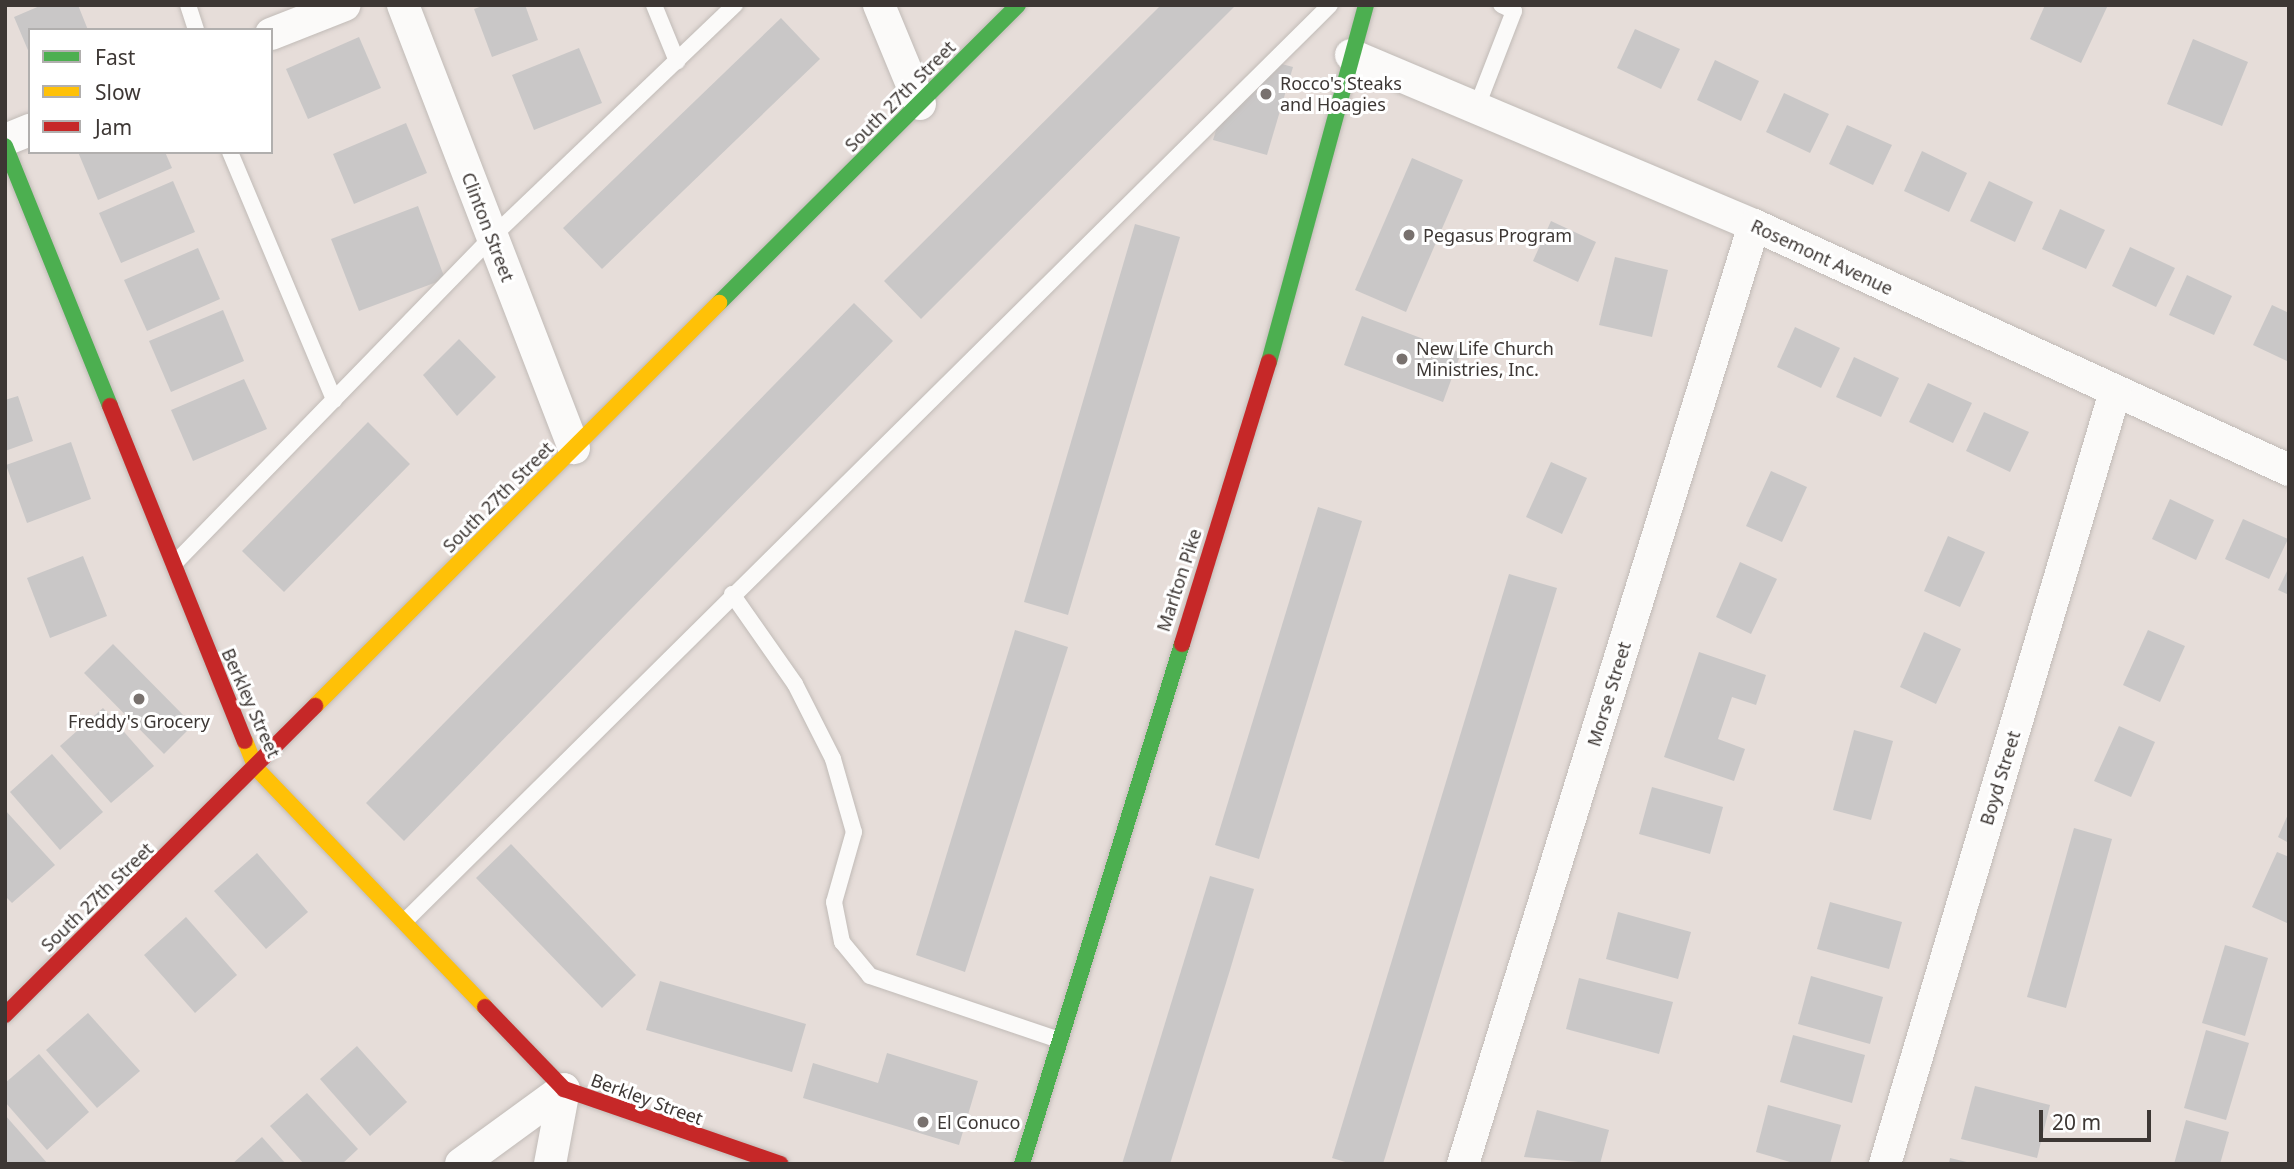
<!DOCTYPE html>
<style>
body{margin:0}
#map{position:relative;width:2294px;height:1169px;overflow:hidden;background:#e6ddd9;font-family:"Noto Sans",sans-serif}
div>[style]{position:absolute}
.building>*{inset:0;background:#c9c7c7}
.roads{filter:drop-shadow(0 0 2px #c1bbb7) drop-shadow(0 0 2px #c1bbb7)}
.lane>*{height:16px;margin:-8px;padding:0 8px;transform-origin:8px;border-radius:8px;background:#fbfaf9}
.street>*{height:32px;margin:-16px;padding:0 16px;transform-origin:16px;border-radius:16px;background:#fbfaf9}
.fast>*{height:16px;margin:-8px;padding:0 8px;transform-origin:8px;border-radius:8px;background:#4caf50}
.slow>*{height:16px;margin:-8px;padding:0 8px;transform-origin:8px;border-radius:8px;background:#ffc107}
.jam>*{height:16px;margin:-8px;padding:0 8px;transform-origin:8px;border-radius:8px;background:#c62828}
.dots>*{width:19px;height:19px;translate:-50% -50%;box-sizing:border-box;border:4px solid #fff;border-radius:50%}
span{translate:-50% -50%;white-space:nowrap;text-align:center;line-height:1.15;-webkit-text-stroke:6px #fff;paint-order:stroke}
.poi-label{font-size:18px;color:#3d3734}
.left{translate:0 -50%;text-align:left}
.street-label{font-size:18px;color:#3d3734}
.frame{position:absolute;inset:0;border:7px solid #3d3734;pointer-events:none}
.legend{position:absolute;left:28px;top:28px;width:245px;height:126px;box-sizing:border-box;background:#fff;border:2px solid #b1afae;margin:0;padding:9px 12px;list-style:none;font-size:21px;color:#3d3734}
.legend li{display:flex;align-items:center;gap:14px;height:35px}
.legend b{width:35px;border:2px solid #b1afae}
.scale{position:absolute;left:2039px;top:1110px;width:112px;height:32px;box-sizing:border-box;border:4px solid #3d3734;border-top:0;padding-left:9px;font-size:21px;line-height:24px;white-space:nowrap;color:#3d3734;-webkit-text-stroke:5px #fff;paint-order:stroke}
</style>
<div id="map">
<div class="building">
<div style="clip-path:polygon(42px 5px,78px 5px,88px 30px,30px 30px,30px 55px,14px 17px)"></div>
<div style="clip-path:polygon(485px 5px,525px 5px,538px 40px,492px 57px,474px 9px)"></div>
<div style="clip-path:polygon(1161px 5px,1236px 5px,921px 319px,884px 281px)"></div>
<div style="clip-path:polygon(2045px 5px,2108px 5px,2081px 63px,2030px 39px)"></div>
<div style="clip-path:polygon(781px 18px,820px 59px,602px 269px,563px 228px)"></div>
<div style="clip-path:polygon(1635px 29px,1680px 49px,1661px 89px,1617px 68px)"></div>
<div style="clip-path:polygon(359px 37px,381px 88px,308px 119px,286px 69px)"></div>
<div style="clip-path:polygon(2193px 39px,2248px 62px,2222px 126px,2167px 104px)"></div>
<div style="clip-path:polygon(579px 48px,602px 103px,534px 130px,512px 75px)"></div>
<div style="clip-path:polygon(1715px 60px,1759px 81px,1741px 121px,1697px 100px)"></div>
<div style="clip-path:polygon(1278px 63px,1293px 67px,1267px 155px,1213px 140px,1219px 121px)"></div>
<div style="clip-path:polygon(1784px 93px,1829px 114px,1810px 153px,1766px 132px)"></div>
<div style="clip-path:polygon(406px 123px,427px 173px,354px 204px,333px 154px)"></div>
<div style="clip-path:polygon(1847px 125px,1892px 145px,1873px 185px,1829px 164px)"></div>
<div style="clip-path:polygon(1922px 151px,1967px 173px,1949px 212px,1904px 191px)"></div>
<div style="clip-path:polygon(78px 152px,165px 152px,172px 168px,98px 200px)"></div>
<div style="clip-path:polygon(1412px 158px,1463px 180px,1406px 312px,1355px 290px)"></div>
<div style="clip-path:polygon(173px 181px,195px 232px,121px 263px,99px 213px)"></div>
<div style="clip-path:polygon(1989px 181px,2033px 202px,2015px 242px,1970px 221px)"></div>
<div style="clip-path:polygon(418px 206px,445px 279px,359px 311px,331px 239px)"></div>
<div style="clip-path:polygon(2060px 209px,2105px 230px,2086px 269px,2042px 249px)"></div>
<div style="clip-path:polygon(1551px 221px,1596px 242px,1578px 282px,1533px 261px)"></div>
<div style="clip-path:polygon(1135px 224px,1180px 237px,1068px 615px,1024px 602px)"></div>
<div style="clip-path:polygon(2130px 247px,2175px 268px,2156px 307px,2112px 286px)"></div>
<div style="clip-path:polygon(198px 248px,220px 299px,147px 331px,124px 280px)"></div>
<div style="clip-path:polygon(1615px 257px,1668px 270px,1652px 337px,1599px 325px)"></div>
<div style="clip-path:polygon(2187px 275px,2232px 296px,2214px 335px,2169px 315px)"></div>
<div style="clip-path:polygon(854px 303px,893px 341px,404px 841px,366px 803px)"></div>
<div style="clip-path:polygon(2272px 305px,2289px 313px,2289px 362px,2253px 345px)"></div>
<div style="clip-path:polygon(223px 310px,244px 361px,171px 392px,149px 341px)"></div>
<div style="clip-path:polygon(1362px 316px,1461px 353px,1443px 402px,1344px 365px)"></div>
<div style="clip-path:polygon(1795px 327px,1840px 348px,1821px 388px,1777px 367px)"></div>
<div style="clip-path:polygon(459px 339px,496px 377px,457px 416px,423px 375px)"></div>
<div style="clip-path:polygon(1854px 357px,1899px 378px,1881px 417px,1836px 397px)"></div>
<div style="clip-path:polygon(244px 379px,267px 429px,193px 461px,171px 410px)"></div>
<div style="clip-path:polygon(1928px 383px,1972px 403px,1953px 443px,1909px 422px)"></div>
<div style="clip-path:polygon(18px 396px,33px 441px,5px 451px,5px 400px)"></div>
<div style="clip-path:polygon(1984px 412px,2029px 432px,2010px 472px,1966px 451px)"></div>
<div style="clip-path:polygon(368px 422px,410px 464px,284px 592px,242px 551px)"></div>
<div style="clip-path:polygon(71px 442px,91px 499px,27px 523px,6px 465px)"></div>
<div style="clip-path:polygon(1551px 462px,1587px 478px,1562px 534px,1526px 517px)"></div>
<div style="clip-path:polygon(1771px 471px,1807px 487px,1782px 542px,1746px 526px)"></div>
<div style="clip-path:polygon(2170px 499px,2214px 520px,2196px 560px,2152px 539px)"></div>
<div style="clip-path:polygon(1318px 507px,1362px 521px,1259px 859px,1215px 845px)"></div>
<div style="clip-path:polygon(2243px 519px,2288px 539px,2269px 579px,2225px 559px)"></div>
<div style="clip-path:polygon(1948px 536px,1985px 552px,1960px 607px,1924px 591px)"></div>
<div style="clip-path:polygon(83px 556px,107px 616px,50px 638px,27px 578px)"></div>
<div style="clip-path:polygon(1740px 562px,1777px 579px,1751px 634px,1716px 617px)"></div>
<div style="clip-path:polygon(2289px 567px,2289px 595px,2278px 590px)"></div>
<div style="clip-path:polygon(1509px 574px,1557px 588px,1383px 1164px,1352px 1164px,1332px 1158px)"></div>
<div style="clip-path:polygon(1015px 630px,1068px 647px,965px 972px,916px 955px)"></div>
<div style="clip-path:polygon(2148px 630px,2185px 646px,2160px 702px,2123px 685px)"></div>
<div style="clip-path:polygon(1924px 632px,1961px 649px,1936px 704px,1900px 687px)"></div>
<div style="clip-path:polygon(113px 644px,193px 725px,164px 754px,84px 673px)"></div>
<div style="clip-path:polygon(1699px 652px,1766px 675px,1756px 705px,1732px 697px,1718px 739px,1745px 749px,1734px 781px,1664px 757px)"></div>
<div style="clip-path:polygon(103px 708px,154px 766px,111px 803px,60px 746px)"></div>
<div style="clip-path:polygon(2119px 726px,2155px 742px,2131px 797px,2094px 781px)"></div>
<div style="clip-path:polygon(1854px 730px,1893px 741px,1871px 820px,1833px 810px)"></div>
<div style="clip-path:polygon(52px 754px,103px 812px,60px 850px,10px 792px)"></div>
<div style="clip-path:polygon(1652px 787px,1723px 807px,1710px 854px,1639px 834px)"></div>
<div style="clip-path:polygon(5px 810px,55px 865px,12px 903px,5px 896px)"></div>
<div style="clip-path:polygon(2289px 812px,2289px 843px,2278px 837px)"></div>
<div style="clip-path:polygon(2074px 828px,2112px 839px,2066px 1008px,2027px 997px)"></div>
<div style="clip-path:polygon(511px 844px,636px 975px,602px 1008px,476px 878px)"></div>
<div style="clip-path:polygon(2277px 852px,2289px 857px,2289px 924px,2252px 907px)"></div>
<div style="clip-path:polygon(257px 853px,308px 912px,266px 949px,214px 891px)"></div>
<div style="clip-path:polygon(1210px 876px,1254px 889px,1230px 970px,1170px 1164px,1122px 1164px)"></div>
<div style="clip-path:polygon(1830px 902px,1902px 922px,1889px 969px,1817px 949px)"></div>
<div style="clip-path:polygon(1618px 912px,1691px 932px,1678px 979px,1606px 959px)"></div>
<div style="clip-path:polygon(186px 917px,237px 975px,195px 1013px,144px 955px)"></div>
<div style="clip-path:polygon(2225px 945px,2268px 958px,2245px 1036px,2202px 1023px)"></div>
<div style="clip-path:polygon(1811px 976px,1883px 997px,1870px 1044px,1798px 1024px)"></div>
<div style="clip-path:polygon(1579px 978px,1673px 1002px,1659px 1054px,1566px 1029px)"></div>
<div style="clip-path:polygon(660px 981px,806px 1024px,792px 1072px,646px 1030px)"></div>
<div style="clip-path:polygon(88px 1013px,140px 1071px,97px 1108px,46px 1050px)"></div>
<div style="clip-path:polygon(2206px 1030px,2249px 1043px,2226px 1120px,2184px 1108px)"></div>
<div style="clip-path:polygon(1793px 1035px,1865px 1055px,1852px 1103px,1780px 1082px)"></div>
<div style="clip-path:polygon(357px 1046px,407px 1102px,370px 1136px,320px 1079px)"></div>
<div style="clip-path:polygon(887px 1053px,978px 1081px,959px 1145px,803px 1098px,813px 1063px,878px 1083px)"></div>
<div style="clip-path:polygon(39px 1054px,89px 1112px,47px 1150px,5px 1102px,5px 1083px)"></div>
<div style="clip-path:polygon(1975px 1086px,2050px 1105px,2037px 1158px,1961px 1139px)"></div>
<div style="clip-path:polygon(307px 1093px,358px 1149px,342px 1164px,304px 1164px,270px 1126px)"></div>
<div style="clip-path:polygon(1768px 1105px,1841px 1125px,1830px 1164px,1797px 1164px,1756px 1152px)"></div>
<div style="clip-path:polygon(1537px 1110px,1609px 1130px,1600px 1164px,1524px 1157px)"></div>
<div style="clip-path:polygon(5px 1115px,48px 1164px,5px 1164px)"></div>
<div style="clip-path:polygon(2186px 1120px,2229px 1132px,2220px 1164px,2174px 1164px)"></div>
<div style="clip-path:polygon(262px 1137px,286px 1164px,232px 1164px)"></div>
<div style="clip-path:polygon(1950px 1158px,1971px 1163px,1971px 1164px,1949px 1164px)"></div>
</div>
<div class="roads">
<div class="lane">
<div style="left:188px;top:5px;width:26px;rotate:72deg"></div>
<div style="left:654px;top:5px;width:61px;rotate:67.7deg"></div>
<div style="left:1476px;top:109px;width:105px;rotate:-68.8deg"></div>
<div style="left:1514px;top:11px;width:14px;rotate:-155deg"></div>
<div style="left:230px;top:152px;width:269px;rotate:67.2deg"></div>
<div style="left:174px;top:564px;width:456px;rotate:-45.8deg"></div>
<div style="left:492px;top:237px;width:336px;rotate:-43.7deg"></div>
<div style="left:732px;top:594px;width:110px;rotate:55deg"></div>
<div style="left:795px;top:684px;width:84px;rotate:63.1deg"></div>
<div style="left:833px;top:759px;width:76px;rotate:74deg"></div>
<div style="left:854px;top:832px;width:73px;rotate:105.9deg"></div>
<div style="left:834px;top:902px;width:41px;rotate:78.7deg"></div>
<div style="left:842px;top:942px;width:44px;rotate:50.5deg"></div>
<div style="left:870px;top:976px;width:200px;rotate:18.7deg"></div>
<div style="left:404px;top:922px;width:1303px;rotate:-44.72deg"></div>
</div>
<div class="street">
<div style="left:403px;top:5px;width:475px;rotate:68.9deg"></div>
<div style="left:879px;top:5px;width:107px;rotate:67.5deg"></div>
<div style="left:271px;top:34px;width:79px;rotate:-21.4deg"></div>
<div style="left:1351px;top:55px;width:437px;rotate:22.9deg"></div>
<div style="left:1754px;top:225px;width:588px;rotate:24.61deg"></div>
<div style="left:5px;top:140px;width:27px;rotate:-22deg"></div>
<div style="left:461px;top:1164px;width:127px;rotate:-36.1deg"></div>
<div style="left:550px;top:1164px;width:76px;rotate:-79.4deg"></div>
<div style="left:1463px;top:1164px;width:983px;rotate:-72.78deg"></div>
<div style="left:1885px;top:1164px;width:806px;rotate:-73.41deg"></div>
</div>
<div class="fast">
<div style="left:5px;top:146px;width:280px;rotate:68deg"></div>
<div style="left:719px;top:303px;width:422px;rotate:-44.9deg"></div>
<div style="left:1269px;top:362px;width:370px;rotate:-74.8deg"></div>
<div style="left:1022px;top:1164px;width:544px;rotate:-72.9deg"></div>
</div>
<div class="slow">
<div style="left:315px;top:706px;width:571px;rotate:-44.93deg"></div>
<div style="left:245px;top:741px;width:29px;rotate:68deg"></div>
<div style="left:256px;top:768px;width:331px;rotate:46.2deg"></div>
</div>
<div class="jam">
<div style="left:110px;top:406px;width:361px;rotate:68.1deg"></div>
<div style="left:1182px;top:644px;width:295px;rotate:-72.9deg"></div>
<div style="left:485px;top:1007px;width:114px;rotate:46.1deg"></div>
<div style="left:564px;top:1089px;width:229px;rotate:19.1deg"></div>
<div style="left:5px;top:1015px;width:438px;rotate:-44.9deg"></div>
</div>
</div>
<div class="dots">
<div style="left:1266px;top:94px;background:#78716e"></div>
<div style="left:1409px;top:235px;background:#78716e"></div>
<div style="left:1402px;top:359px;background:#78716e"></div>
<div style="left:139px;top:699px;background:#78716e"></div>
<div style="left:923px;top:1122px;background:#78716e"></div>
</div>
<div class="poi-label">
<span class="left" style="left:1280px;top:94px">Rocco's Steaks<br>and Hoagies</span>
<span class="left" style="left:1423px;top:235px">Pegasus Program</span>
<span class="left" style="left:1416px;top:359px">New Life Church<br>Ministries, Inc.</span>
<span style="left:139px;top:721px">Freddy's Grocery</span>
<span class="left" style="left:937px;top:1122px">El Conuco</span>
</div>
<div class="street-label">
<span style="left:900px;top:96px;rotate:-45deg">South 27th Street</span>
<span style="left:488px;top:227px;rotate:69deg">Clinton Street</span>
<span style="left:1822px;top:257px;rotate:25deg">Rosemont Avenue</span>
<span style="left:498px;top:497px;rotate:-45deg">South 27th Street</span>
<span style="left:1179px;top:580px;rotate:-72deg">Marlton Pike</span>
<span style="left:1609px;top:694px;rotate:-73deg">Morse Street</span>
<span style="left:251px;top:703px;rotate:66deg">Berkley Street</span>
<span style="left:2000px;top:778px;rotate:-73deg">Boyd Street</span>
<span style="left:97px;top:897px;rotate:-44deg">South 27th Street</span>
<span style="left:647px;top:1099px;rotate:20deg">Berkley Street</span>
</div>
<div class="frame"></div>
<ul class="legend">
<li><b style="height:9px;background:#4caf50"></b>Fast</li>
<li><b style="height:9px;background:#ffc107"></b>Slow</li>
<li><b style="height:9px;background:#c62828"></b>Jam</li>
</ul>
<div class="scale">20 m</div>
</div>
